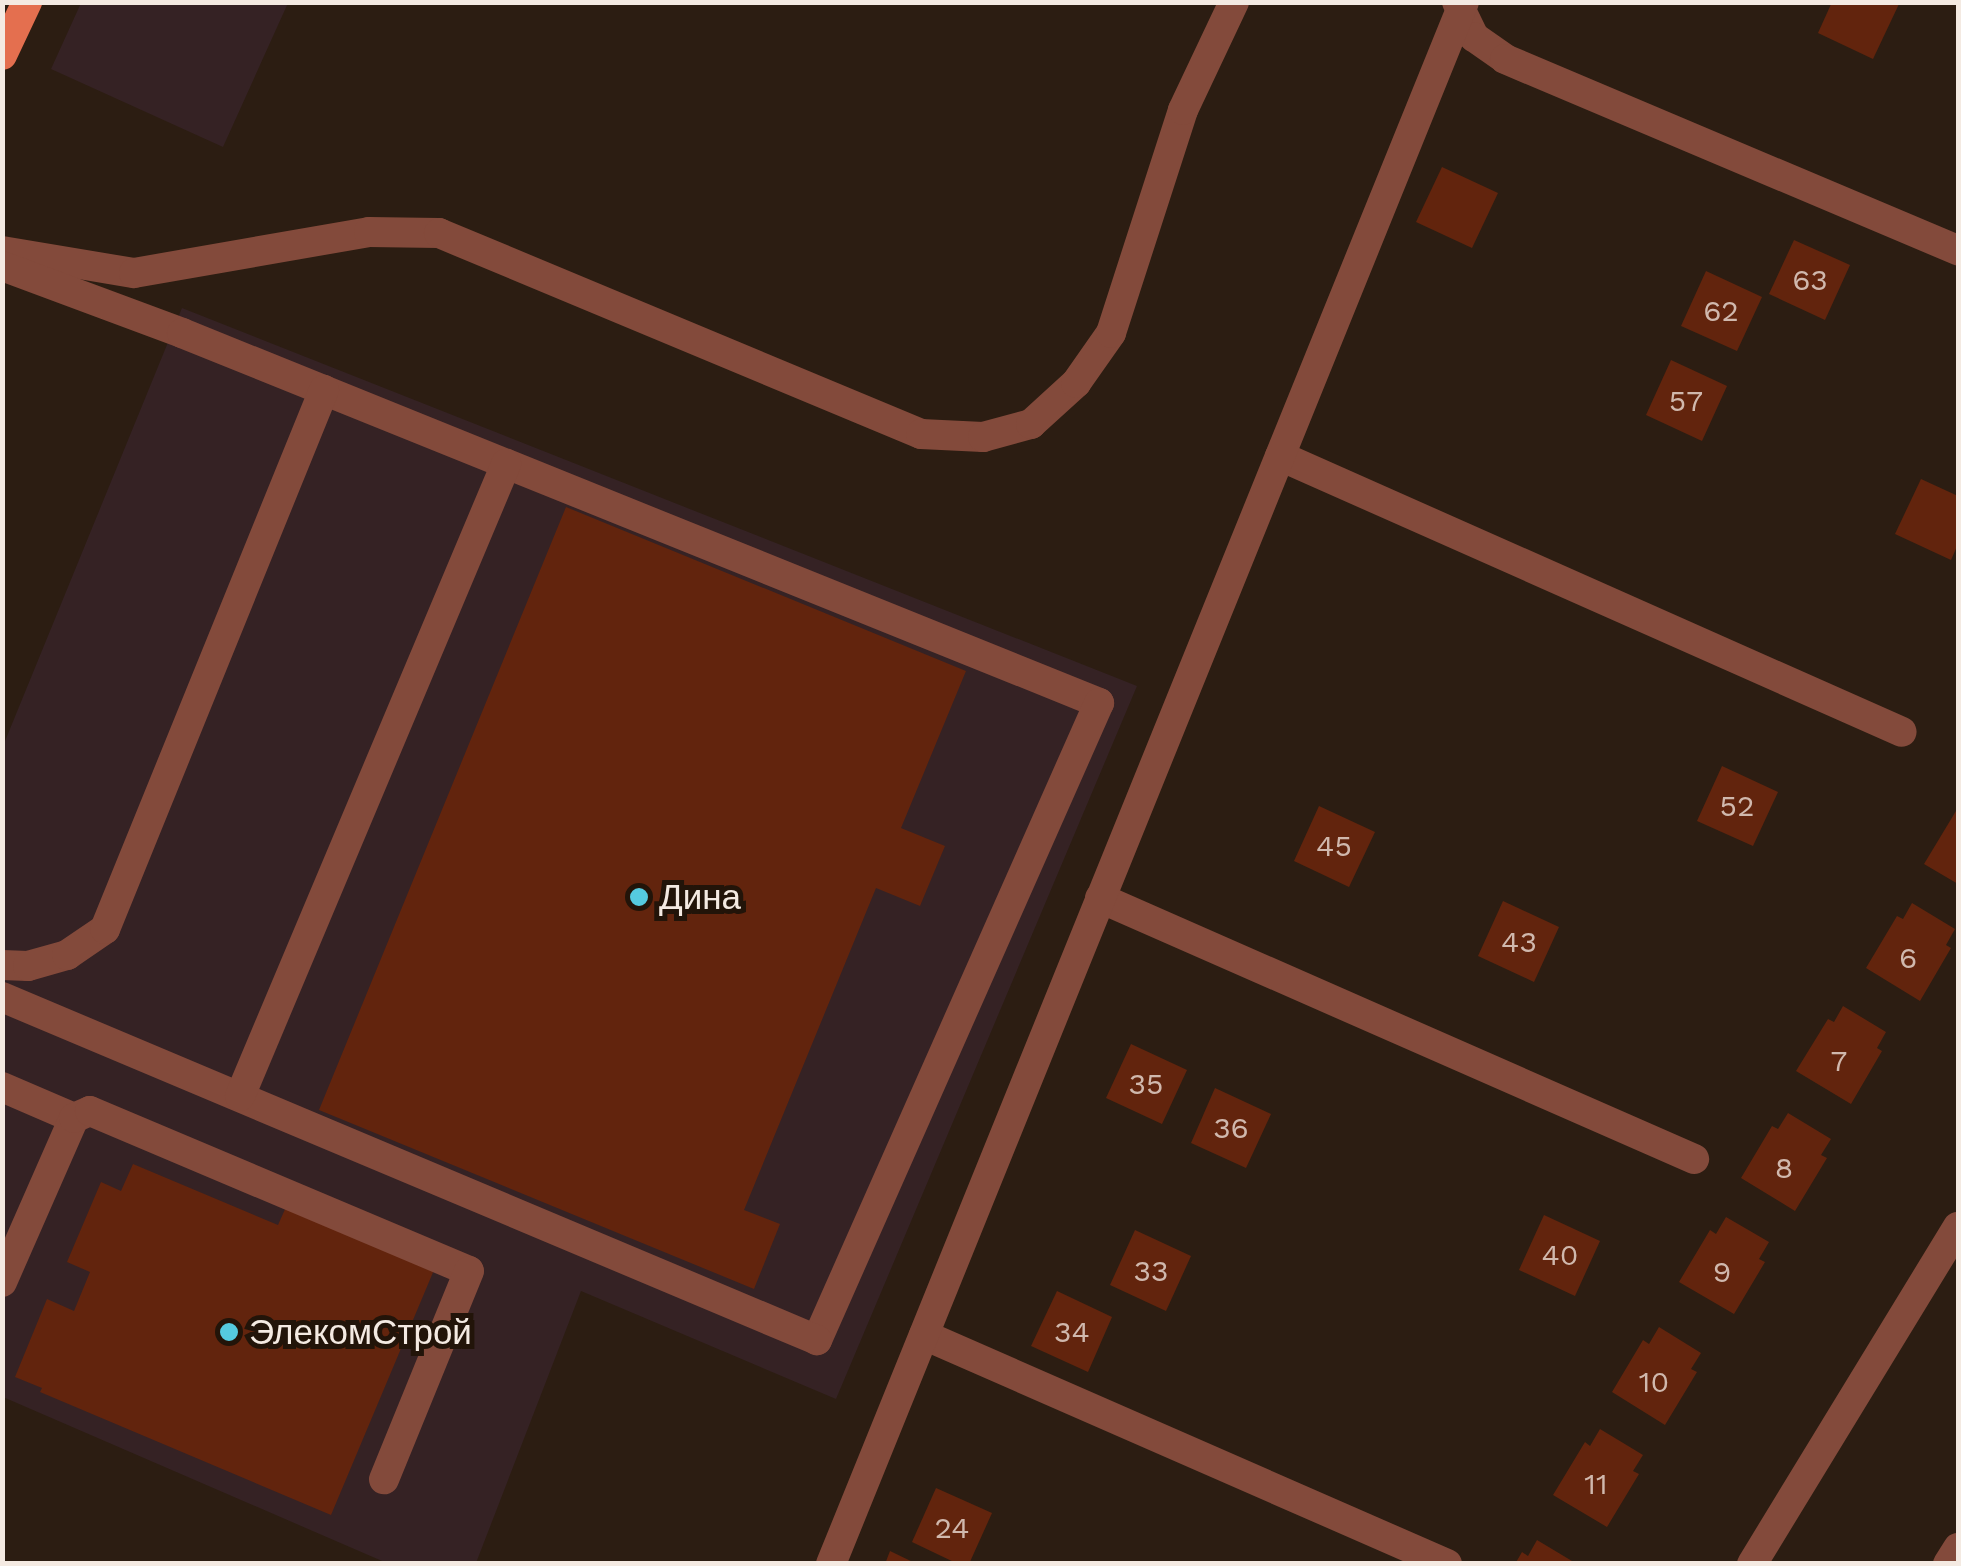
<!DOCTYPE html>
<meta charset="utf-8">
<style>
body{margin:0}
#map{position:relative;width:1961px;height:1566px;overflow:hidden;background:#2c1d12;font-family:"Work Sans",sans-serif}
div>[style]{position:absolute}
.commercial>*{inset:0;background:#352224}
.building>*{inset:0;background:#62240d}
.minor>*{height:30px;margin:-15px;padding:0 15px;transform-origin:15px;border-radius:15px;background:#834a3b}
.major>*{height:30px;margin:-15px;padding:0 15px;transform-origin:15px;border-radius:15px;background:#e46f4f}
.dots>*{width:28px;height:28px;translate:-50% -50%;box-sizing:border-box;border:5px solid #221409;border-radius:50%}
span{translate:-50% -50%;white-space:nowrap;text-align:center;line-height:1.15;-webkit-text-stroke:10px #221409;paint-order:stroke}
.number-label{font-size:30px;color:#d0b8ad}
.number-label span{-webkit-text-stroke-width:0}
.poi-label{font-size:35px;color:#f4eae2}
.left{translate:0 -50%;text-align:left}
.frame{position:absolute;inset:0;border:5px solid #f4eae2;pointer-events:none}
</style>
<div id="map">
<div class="commercial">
<div style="clip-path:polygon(81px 3px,81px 2px,288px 3px,223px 147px,51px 69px)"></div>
<div style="clip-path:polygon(182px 308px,1137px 686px,836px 1399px,581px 1291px,476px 1563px,389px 1564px,3px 1397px,3px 746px)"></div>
</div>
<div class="building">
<div style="clip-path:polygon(1832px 2px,1899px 4px,1873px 59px,1818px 33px)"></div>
<div style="clip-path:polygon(1442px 167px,1498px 193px,1472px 248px,1416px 222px)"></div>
<div style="clip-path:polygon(1794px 240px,1850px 265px,1825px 320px,1769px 294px)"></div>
<div style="clip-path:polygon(1706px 271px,1762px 297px,1737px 351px,1681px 326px)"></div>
<div style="clip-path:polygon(1671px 360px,1727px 386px,1702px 441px,1646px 415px)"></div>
<div style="clip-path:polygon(1921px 479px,1958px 496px,1958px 544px,1951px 560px,1895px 534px)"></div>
<div style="clip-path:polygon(566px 507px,966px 671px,901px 828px,945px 846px,920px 906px,876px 888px,744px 1210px,780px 1224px,754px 1289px,319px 1110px)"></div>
<div style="clip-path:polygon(1722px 766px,1778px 792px,1753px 846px,1697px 821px)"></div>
<div style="clip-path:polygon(1319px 806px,1375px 832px,1349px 887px,1294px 861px)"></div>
<div style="clip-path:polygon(1956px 811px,1958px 813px,1958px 884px,1924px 864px)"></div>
<div style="clip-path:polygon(1503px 901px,1559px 927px,1534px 982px,1478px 956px)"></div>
<div style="clip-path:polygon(1912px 903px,1955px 929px,1946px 945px,1951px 948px,1920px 1001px,1866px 968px,1897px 916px,1903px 919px)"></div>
<div style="clip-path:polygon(1843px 1006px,1886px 1032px,1877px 1048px,1882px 1051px,1851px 1104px,1796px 1071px,1828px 1019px,1834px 1022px)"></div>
<div style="clip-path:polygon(1131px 1044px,1187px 1070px,1162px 1124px,1106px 1098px)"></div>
<div style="clip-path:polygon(1215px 1088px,1271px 1114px,1246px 1168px,1191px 1143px)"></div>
<div style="clip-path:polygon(1788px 1113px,1831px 1139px,1821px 1155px,1827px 1158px,1795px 1211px,1741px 1178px,1772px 1126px,1778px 1129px)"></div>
<div style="clip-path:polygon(133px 1164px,278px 1225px,286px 1207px,434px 1270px,331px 1515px,40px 1392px,42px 1388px,15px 1377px,47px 1299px,74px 1311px,90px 1272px,67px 1262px,101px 1182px,121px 1191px)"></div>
<div style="clip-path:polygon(1544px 1215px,1600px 1241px,1575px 1296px,1519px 1270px)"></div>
<div style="clip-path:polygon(1726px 1217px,1769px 1242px,1759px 1259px,1765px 1262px,1734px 1314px,1679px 1282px,1710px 1230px,1716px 1234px)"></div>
<div style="clip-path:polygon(1135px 1230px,1191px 1256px,1166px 1311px,1110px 1285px)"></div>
<div style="clip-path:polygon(1057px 1291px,1112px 1317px,1088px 1372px,1031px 1346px)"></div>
<div style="clip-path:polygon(1659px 1327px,1701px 1353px,1691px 1369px,1697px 1372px,1665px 1425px,1612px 1392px,1643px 1340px,1649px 1344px)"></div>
<div style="clip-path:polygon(1600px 1429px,1643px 1455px,1633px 1471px,1639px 1474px,1607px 1527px,1553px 1495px,1585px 1442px,1590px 1446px)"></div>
<div style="clip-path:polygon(936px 1488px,992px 1513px,969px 1564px,958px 1564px,912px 1542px)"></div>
<div style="clip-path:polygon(1537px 1540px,1577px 1564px,1515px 1564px,1522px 1552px,1528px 1556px)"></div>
<div style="clip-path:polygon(890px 1551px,917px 1564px,885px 1564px)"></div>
</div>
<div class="minor">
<div style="left:1457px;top:2px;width:39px;rotate:64deg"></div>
<div style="left:1474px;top:37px;width:38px;rotate:35deg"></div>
<div style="left:1505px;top:59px;width:492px;rotate:22.9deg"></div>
<div style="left:2px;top:251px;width:134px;rotate:9.5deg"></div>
<div style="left:134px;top:273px;width:239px;rotate:-9.9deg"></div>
<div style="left:369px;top:232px;width:70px;rotate:0.8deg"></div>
<div style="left:439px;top:233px;width:522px;rotate:22.64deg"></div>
<div style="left:921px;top:434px;width:62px;rotate:2.8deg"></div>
<div style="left:983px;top:437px;width:50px;rotate:-15.2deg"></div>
<div style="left:1031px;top:424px;width:61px;rotate:-42.3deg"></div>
<div style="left:1076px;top:383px;width:61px;rotate:-55deg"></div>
<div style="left:1111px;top:333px;width:234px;rotate:-72.1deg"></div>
<div style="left:1183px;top:110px;width:119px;rotate:-64.7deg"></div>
<div style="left:2px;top:266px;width:192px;rotate:20.4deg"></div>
<div style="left:182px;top:333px;width:989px;rotate:21.97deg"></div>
<div style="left:1099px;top:703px;width:697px;rotate:113.88deg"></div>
<div style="left:817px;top:1340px;width:884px;rotate:-157.18deg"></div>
<div style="left:1280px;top:456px;width:680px;rotate:23.93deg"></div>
<div style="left:1100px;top:898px;width:649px;rotate:23.72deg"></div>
<div style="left:2px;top:965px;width:26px;rotate:2deg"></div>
<div style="left:28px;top:966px;width:41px;rotate:-15.8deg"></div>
<div style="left:67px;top:955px;width:46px;rotate:-34.4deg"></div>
<div style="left:105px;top:929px;width:582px;rotate:-67.89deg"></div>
<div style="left:2px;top:1087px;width:78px;rotate:23.3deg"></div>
<div style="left:74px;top:1118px;width:179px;rotate:113.7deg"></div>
<div style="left:240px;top:1096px;width:686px;rotate:-67.17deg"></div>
<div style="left:74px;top:1118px;width:17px;rotate:-24deg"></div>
<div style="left:90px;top:1111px;width:411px;rotate:22.9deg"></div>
<div style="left:469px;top:1271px;width:225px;rotate:112.2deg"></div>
<div style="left:924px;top:1335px;width:571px;rotate:23.65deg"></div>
<div style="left:831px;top:1564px;width:1685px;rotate:-67.94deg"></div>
<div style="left:1752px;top:1564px;width:395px;rotate:-58.6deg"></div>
<div style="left:1948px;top:1564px;width:19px;rotate:-58deg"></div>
</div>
<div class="major">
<div style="left:2px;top:55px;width:59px;rotate:-64.7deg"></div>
</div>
<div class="dots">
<div style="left:639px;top:897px;background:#55cadf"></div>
<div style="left:229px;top:1332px;background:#55cadf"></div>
</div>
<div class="number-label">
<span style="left:1810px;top:280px">63</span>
<span style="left:1721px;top:311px">62</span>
<span style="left:1686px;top:401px">57</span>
<span style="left:1737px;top:806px">52</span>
<span style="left:1334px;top:846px">45</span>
<span style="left:1519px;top:942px">43</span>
<span style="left:1908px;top:958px">6</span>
<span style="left:1839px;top:1061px">7</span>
<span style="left:1146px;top:1084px">35</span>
<span style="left:1231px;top:1128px">36</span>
<span style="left:1784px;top:1168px">8</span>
<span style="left:1560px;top:1255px">40</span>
<span style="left:1151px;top:1271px">33</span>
<span style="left:1722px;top:1272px">9</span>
<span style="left:1072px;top:1332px">34</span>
<span style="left:1654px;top:1382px">10</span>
<span style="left:1596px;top:1484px">11</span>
<span style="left:952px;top:1528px">24</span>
</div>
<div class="poi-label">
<span class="left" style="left:659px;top:897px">Дина</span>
<span class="left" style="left:249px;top:1332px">ЭлекомСтрой</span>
</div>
<div class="frame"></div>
</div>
